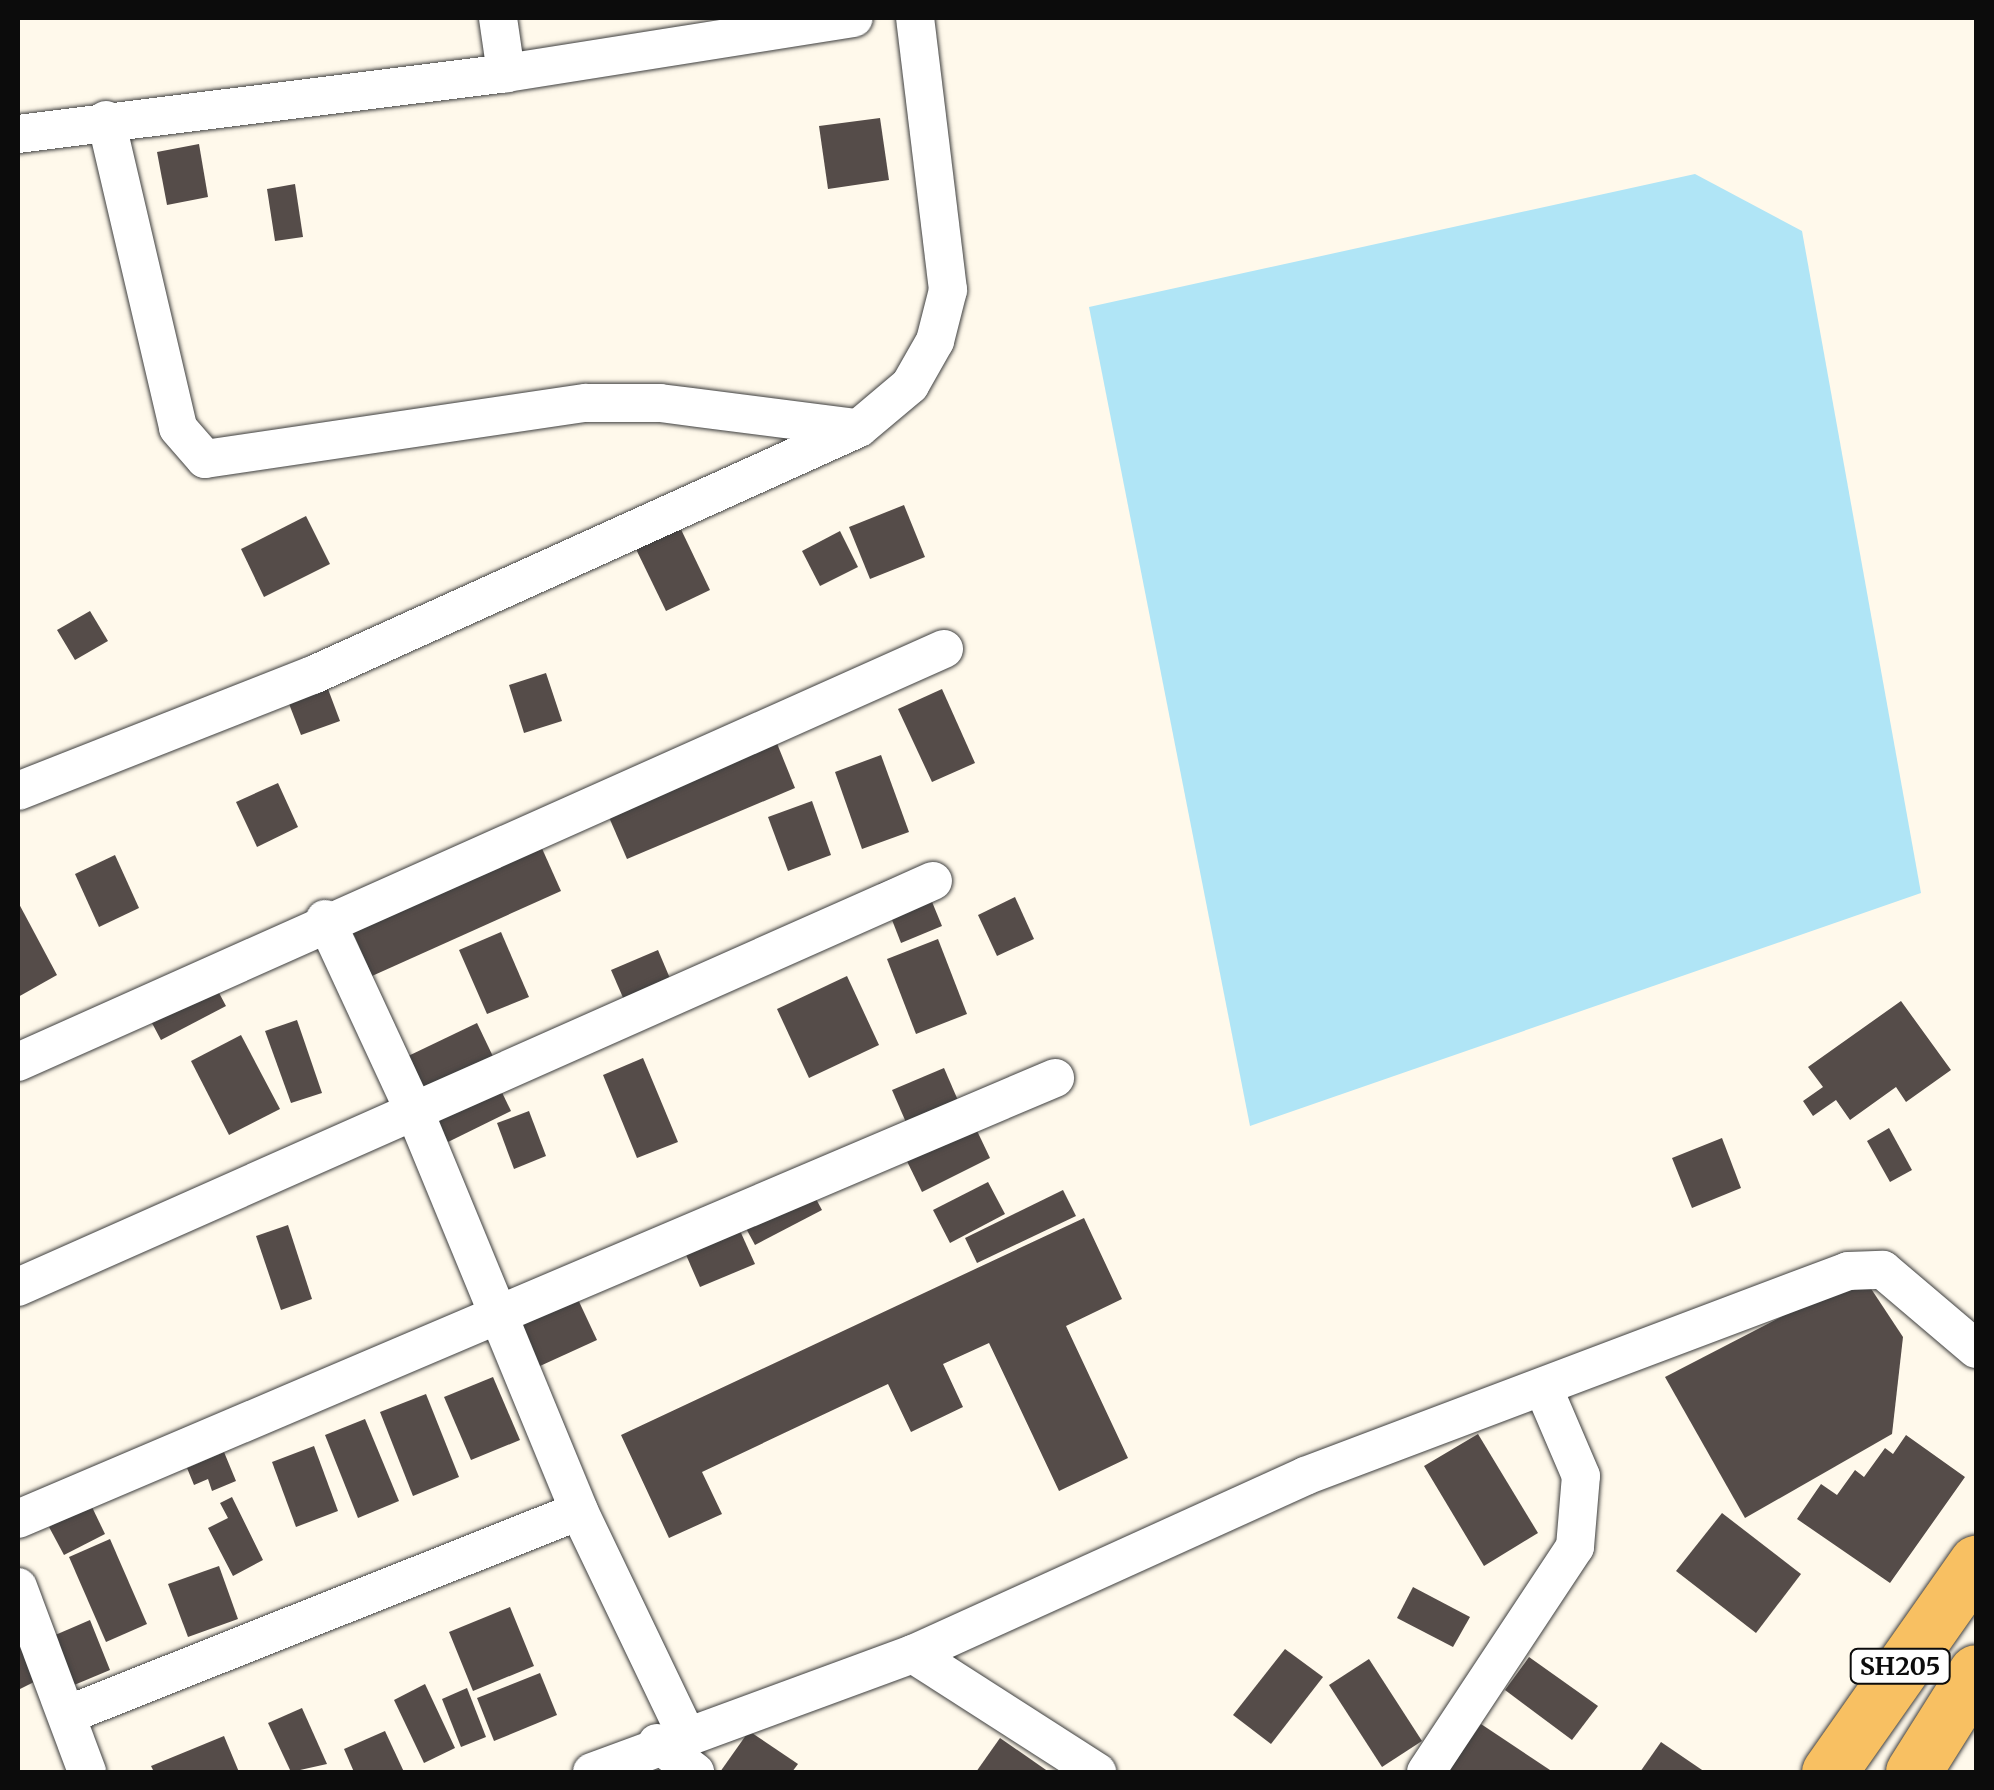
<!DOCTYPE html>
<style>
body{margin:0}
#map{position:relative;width:1994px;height:1790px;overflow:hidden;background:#fff9eb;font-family:Merriweather,serif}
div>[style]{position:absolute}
.water>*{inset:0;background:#b0e5f6}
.building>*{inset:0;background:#554c49}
.roads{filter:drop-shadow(0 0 2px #3f3f3f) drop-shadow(0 0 2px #3f3f3f)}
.minor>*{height:38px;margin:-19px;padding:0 19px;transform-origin:19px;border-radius:19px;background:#fff}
.primary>*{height:55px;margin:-27.5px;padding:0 27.5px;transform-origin:27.5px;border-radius:27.5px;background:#f8c062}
span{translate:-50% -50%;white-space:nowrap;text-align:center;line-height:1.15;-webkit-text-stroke:10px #fff;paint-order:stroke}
.shield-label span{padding:2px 8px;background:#fff;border:2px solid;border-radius:8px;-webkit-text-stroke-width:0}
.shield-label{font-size:25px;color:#0c0c0c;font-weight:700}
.frame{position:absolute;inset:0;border:20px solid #0c0c0c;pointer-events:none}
</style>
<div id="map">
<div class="water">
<div style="clip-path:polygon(1695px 174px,1802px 231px,1921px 893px,1250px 1126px,1089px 307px)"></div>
</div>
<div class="building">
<div style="clip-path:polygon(880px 118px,889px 180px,828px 189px,819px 126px)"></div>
<div style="clip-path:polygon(199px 144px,208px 197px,167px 205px,157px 152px)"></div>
<div style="clip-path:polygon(295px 184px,303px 237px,275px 241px,267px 189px)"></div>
<div style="clip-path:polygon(904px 505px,925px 557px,870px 579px,849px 527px)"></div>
<div style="clip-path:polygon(306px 516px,330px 564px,264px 597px,241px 549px)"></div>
<div style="clip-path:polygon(677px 521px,710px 590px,666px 611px,633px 543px)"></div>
<div style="clip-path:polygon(840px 531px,858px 567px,820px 586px,802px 551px)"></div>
<div style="clip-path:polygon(90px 611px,108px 641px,75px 660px,57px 630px)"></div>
<div style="clip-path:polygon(546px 673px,562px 721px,524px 733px,509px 685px)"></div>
<div style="clip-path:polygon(325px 681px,340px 721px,301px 735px,286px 696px)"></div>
<div style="clip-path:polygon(942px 689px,975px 763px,932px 782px,898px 709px)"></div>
<div style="clip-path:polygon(774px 736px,795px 788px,627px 859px,605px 808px)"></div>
<div style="clip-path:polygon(881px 755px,909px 832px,862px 849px,835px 772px)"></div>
<div style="clip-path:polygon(278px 783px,298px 827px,257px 847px,236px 802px)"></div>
<div style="clip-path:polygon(812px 801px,831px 855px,788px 871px,768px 817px)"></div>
<div style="clip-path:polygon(536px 835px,561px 891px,372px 976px,347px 919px)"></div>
<div style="clip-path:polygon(115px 855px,139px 908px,99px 927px,75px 874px)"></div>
<div style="clip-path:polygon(918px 868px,942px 926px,901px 943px,878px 884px)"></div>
<div style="clip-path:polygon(1015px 897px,1034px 939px,997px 956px,978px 915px)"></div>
<div style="clip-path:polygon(18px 902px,57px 975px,18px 997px)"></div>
<div style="clip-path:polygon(501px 932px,529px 997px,487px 1014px,459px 950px)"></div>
<div style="clip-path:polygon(938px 939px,967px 1014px,916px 1034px,887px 959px)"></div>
<div style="clip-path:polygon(658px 950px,677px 995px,631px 1016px,611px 970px)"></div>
<div style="clip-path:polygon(210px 976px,226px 1006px,161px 1040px,145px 1010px)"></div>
<div style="clip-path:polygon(847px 976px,879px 1045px,809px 1078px,777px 1009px)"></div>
<div style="clip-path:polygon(1901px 1001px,1951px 1070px,1906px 1102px,1896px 1087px,1850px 1120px,1836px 1100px,1813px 1116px,1803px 1101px,1823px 1087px,1808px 1067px)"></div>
<div style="clip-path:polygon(297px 1020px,322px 1093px,291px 1103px,265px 1031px)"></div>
<div style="clip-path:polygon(477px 1023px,499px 1069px,426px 1104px,404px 1058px)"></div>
<div style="clip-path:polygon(241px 1035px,280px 1109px,229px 1135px,191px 1061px)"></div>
<div style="clip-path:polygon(643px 1058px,678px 1142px,637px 1158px,603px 1075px)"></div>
<div style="clip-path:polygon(944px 1068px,960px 1105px,908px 1127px,892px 1090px)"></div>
<div style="clip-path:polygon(494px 1076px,511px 1111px,448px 1142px,430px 1107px)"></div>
<div style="clip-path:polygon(529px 1111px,546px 1156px,514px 1169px,497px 1123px)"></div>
<div style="clip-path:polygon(969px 1114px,990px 1158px,922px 1192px,901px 1149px)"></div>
<div style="clip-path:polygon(1889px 1128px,1912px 1170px,1890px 1182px,1867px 1141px)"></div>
<div style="clip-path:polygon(1722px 1138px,1741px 1188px,1692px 1208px,1672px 1158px)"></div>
<div style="clip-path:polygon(988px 1182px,1005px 1214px,950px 1243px,933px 1210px)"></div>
<div style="clip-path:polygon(809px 1186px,822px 1210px,755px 1245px,742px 1221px)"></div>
<div style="clip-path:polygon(1063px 1190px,1076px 1216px,977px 1263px,965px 1238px)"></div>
<div style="clip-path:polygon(1084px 1218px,1122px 1299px,1066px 1326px,1128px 1458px,1059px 1491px,989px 1343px,943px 1364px,963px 1407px,911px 1432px,888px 1384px,702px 1472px,722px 1514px,669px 1538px,621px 1435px)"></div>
<div style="clip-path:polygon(737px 1224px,755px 1264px,700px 1287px,683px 1248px)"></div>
<div style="clip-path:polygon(288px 1225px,312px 1299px,281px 1310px,256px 1236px)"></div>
<div style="clip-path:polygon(1862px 1275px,1903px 1337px,1892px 1434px,1745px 1518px,1665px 1377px)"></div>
<div style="clip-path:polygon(575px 1293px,597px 1340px,529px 1371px,507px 1324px)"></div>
<div style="clip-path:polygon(493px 1377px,520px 1440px,471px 1460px,444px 1397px)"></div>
<div style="clip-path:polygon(426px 1394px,459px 1477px,413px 1496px,380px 1412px)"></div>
<div style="clip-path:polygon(365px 1419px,399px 1501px,358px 1518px,325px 1435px)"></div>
<div style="clip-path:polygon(1478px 1434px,1538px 1533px,1484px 1566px,1424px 1466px)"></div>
<div style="clip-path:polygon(1906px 1435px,1965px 1477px,1890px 1583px,1797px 1519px,1821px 1484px,1837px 1495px,1855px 1470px,1864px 1477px,1885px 1448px,1893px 1454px)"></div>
<div style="clip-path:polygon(314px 1446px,338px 1511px,296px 1527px,272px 1462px)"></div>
<div style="clip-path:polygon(224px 1452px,236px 1481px,212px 1491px,208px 1479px,194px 1485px,187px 1468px)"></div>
<div style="clip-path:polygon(232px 1497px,263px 1560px,233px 1576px,208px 1528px,228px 1518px,220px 1503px)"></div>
<div style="clip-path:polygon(91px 1505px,105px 1534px,64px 1555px,49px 1527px)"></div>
<div style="clip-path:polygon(1722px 1513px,1801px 1574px,1756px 1633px,1676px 1571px)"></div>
<div style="clip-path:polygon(110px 1539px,147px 1624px,106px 1642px,69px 1557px)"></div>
<div style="clip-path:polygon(219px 1566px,238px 1619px,188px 1637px,168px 1584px)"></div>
<div style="clip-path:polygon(1413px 1587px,1470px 1617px,1453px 1647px,1397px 1618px)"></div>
<div style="clip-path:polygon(510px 1607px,534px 1666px,473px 1691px,449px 1632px)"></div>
<div style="clip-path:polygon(90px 1620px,110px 1670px,67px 1688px,46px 1639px)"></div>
<div style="clip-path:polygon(18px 1627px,42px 1678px,18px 1690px)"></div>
<div style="clip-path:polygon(1285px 1649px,1323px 1677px,1271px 1744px,1233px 1715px)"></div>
<div style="clip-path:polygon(1529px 1657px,1598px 1706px,1572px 1740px,1505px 1690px)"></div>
<div style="clip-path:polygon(1369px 1659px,1422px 1741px,1382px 1767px,1329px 1685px)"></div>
<div style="clip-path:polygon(540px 1673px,557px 1715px,494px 1741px,477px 1698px)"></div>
<div style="clip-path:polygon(425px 1684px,455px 1748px,424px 1763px,394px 1700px)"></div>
<div style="clip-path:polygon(467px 1688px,486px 1737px,461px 1747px,442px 1699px)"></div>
<div style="clip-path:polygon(302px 1708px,327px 1764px,291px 1772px,268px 1723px)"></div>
<div style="clip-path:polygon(1481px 1724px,1553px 1772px,1448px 1772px)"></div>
<div style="clip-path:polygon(385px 1731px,404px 1772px,354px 1772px,344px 1749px)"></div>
<div style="clip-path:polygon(749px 1731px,798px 1764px,792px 1772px,720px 1772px)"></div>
<div style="clip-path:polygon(224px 1736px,239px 1772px,154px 1772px,151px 1766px)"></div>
<div style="clip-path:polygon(1000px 1738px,1049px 1772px,976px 1772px)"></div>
<div style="clip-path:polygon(1661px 1742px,1705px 1772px,1640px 1772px)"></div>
</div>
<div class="roads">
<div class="minor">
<div style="left:498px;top:18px;width:56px;rotate:81.7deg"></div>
<div style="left:106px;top:120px;width:316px;rotate:76.8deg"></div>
<div style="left:178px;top:428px;width:41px;rotate:48.9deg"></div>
<div style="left:205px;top:459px;width:385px;rotate:-8.4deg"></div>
<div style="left:586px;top:403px;width:74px"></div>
<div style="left:660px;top:403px;width:198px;rotate:7.3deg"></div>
<div style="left:18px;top:134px;width:492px;rotate:-7.1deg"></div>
<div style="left:506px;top:73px;width:352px;rotate:-9deg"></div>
<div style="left:18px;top:791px;width:317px;rotate:-21.5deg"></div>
<div style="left:313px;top:675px;width:599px;rotate:-24.34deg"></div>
<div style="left:859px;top:428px;width:67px;rotate:-40.1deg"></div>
<div style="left:910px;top:385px;width:51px;rotate:-60.4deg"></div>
<div style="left:935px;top:341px;width:53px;rotate:-75.7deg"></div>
<div style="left:948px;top:290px;width:274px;rotate:-96.9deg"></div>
<div style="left:325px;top:919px;width:216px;rotate:65.1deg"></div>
<div style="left:416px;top:1115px;width:428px;rotate:67.6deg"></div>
<div style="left:579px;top:1511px;width:247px;rotate:64.4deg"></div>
<div style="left:18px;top:1062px;width:1014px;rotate:-24.04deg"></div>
<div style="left:18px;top:1287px;width:1001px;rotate:-23.93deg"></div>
<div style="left:18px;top:1519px;width:1127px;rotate:-23.04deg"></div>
<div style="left:18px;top:1587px;width:197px;rotate:69.5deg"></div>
<div style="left:913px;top:1654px;width:219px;rotate:32.7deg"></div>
<div style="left:67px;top:1715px;width:551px;rotate:-21.72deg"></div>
<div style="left:657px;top:1743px;width:48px;rotate:37.3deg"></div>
<div style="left:592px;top:1772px;width:342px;rotate:-20.2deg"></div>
<div style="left:913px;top:1654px;width:431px;rotate:-24.4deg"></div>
<div style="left:1305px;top:1476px;width:580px;rotate:-20.68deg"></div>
<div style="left:1848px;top:1271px;width:35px;rotate:-2deg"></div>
<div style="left:1883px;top:1270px;width:122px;rotate:40.3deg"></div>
<div style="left:1426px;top:1772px;width:270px;rotate:-56.5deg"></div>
<div style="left:1575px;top:1547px;width:71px;rotate:-85.2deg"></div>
<div style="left:1581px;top:1476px;width:91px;rotate:-113.2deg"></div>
</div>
<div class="primary">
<div style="left:1829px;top:1772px;width:256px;rotate:-54.9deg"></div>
<div style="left:1913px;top:1772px;width:118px;rotate:-57.8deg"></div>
</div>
</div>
<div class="shield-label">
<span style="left:1900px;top:1666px">SH205</span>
</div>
<div class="frame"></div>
</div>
